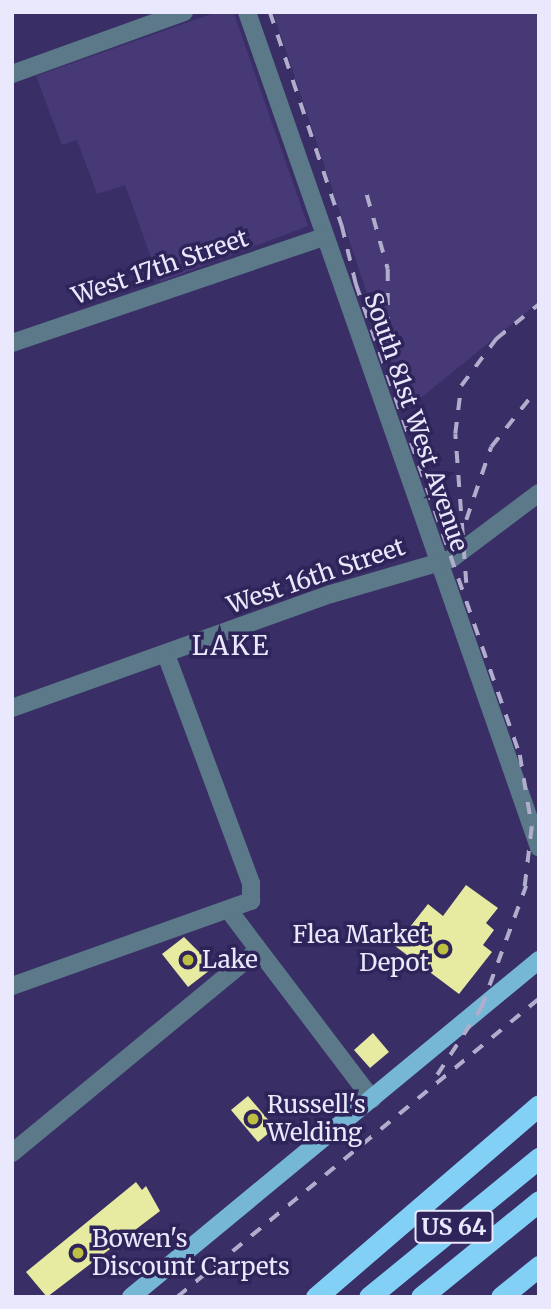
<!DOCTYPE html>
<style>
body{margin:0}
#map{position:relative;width:551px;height:1309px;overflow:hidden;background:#392e65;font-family:Merriweather,serif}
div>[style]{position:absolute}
.built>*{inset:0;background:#463976}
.building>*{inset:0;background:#e7eaa1}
.minor>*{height:18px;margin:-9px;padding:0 9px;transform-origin:9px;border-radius:9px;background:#5b7988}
.major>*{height:18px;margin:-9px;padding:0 9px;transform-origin:9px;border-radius:9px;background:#77b7d6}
.highway>*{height:21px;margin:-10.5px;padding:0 10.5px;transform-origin:10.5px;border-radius:10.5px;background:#82d0f5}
.rail>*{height:3.5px;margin-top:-1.75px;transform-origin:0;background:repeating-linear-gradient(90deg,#b1adcc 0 12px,transparent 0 24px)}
.dots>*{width:19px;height:19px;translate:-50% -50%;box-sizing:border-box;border:4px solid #2f2459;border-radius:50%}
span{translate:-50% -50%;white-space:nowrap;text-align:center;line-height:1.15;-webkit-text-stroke:7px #2f2459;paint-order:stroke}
.shield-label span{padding:2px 5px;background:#2f2459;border:2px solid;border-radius:5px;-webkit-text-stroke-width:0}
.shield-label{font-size:23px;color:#e9e8fc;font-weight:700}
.street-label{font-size:24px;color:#e9e8fc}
.poi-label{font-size:24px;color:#e9e8fc}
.right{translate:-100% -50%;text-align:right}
.left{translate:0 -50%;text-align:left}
.neighbourhood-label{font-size:26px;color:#e9e8fc;letter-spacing:2px}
.frame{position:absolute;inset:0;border:14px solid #e9e8fc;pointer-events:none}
</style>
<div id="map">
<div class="built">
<div style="clip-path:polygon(217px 12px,234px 14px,308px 226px,160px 282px,125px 185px,97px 194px,77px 140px,62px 145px,36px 76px)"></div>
<div style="clip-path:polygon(273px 12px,539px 12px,539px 302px,406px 410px)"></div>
</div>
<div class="building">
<div style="clip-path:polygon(466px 885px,498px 908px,486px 923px,494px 930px,483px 945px,492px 952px,459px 994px,395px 946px,428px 904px,443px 916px)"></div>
<div style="clip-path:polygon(184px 937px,214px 967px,188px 987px,162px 954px)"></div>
<div style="clip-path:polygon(373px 1033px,389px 1052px,370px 1068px,354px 1050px)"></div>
<div style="clip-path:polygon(248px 1096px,275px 1128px,258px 1142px,231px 1110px)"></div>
<div style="clip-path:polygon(136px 1182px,142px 1190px,146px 1186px,160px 1211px,47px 1297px,26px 1272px)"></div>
</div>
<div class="minor">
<div style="left:247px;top:12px;width:885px;rotate:70.73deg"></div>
<div style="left:12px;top:74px;width:183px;rotate:-19.8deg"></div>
<div style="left:12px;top:343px;width:330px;rotate:-18.8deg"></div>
<div style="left:12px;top:708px;width:339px;rotate:-19.7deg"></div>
<div style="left:331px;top:594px;width:125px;rotate:-16.3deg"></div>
<div style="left:451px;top:559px;width:110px;rotate:-36.9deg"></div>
<div style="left:230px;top:912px;width:235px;rotate:52.8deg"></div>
<div style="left:12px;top:986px;width:254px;rotate:-19.6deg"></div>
<div style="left:251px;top:901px;width:18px;rotate:-90deg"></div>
<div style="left:251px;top:883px;width:243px;rotate:-110.4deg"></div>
<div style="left:12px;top:1153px;width:316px;rotate:-39.5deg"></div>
</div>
<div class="major">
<div style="left:131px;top:1297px;width:529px;rotate:-39.56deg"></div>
</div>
<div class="highway">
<div style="left:316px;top:1297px;width:294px;rotate:-40.7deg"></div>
<div style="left:369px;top:1297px;width:220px;rotate:-39.3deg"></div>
<div style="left:421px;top:1297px;width:152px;rotate:-39.1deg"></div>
<div style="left:501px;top:1297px;width:49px;rotate:-39.2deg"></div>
</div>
<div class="rail">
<div style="left:270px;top:12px;width:226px;rotate:71.4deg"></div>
<div style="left:342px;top:226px;width:60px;rotate:76.4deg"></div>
<div style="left:356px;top:284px;width:499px;rotate:70.8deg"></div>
<div style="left:520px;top:755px;width:73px;rotate:80.5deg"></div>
<div style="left:532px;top:827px;width:67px;rotate:96.8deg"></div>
<div style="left:367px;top:195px;width:77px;rotate:74.2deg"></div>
<div style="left:388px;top:269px;width:88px;rotate:90deg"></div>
<div style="left:466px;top:520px;width:77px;rotate:-71.1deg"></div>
<div style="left:491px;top:447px;width:63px;rotate:-51.5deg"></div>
<div style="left:466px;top:583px;width:149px;rotate:-94.2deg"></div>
<div style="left:455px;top:434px;width:48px;rotate:-82.9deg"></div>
<div style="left:461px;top:386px;width:59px;rotate:-53.3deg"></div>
<div style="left:496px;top:339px;width:55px;rotate:-39.1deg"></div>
<div style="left:437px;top:1075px;width:80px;rotate:-56.7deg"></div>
<div style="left:481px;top:1008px;width:130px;rotate:-69.8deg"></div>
<div style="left:177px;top:1297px;width:469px;rotate:-39.5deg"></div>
</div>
<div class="dots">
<div style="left:443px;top:949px;background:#bebf42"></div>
<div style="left:188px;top:960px;background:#bebf42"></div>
<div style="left:253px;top:1119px;background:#bebf42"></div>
<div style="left:78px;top:1253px;background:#bebf42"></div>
</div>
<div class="shield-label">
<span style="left:454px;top:1227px">US 64</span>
</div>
<div class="street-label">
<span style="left:160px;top:267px;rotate:-19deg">West 17th Street</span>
<span style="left:416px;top:422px;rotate:71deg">South 81st West Avenue</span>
<span style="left:316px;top:576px;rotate:-19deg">West 16th Street</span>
</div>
<div class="poi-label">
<span class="right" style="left:429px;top:949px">Flea Market<br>Depot</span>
<span class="left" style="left:202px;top:960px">Lake</span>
<span class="left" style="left:267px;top:1119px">Russell's<br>Welding</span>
<span class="left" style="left:92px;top:1253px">Bowen's<br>Discount Carpets</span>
</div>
<div class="neighbourhood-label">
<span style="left:231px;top:646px">LAKE</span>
</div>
<div class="frame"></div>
</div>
